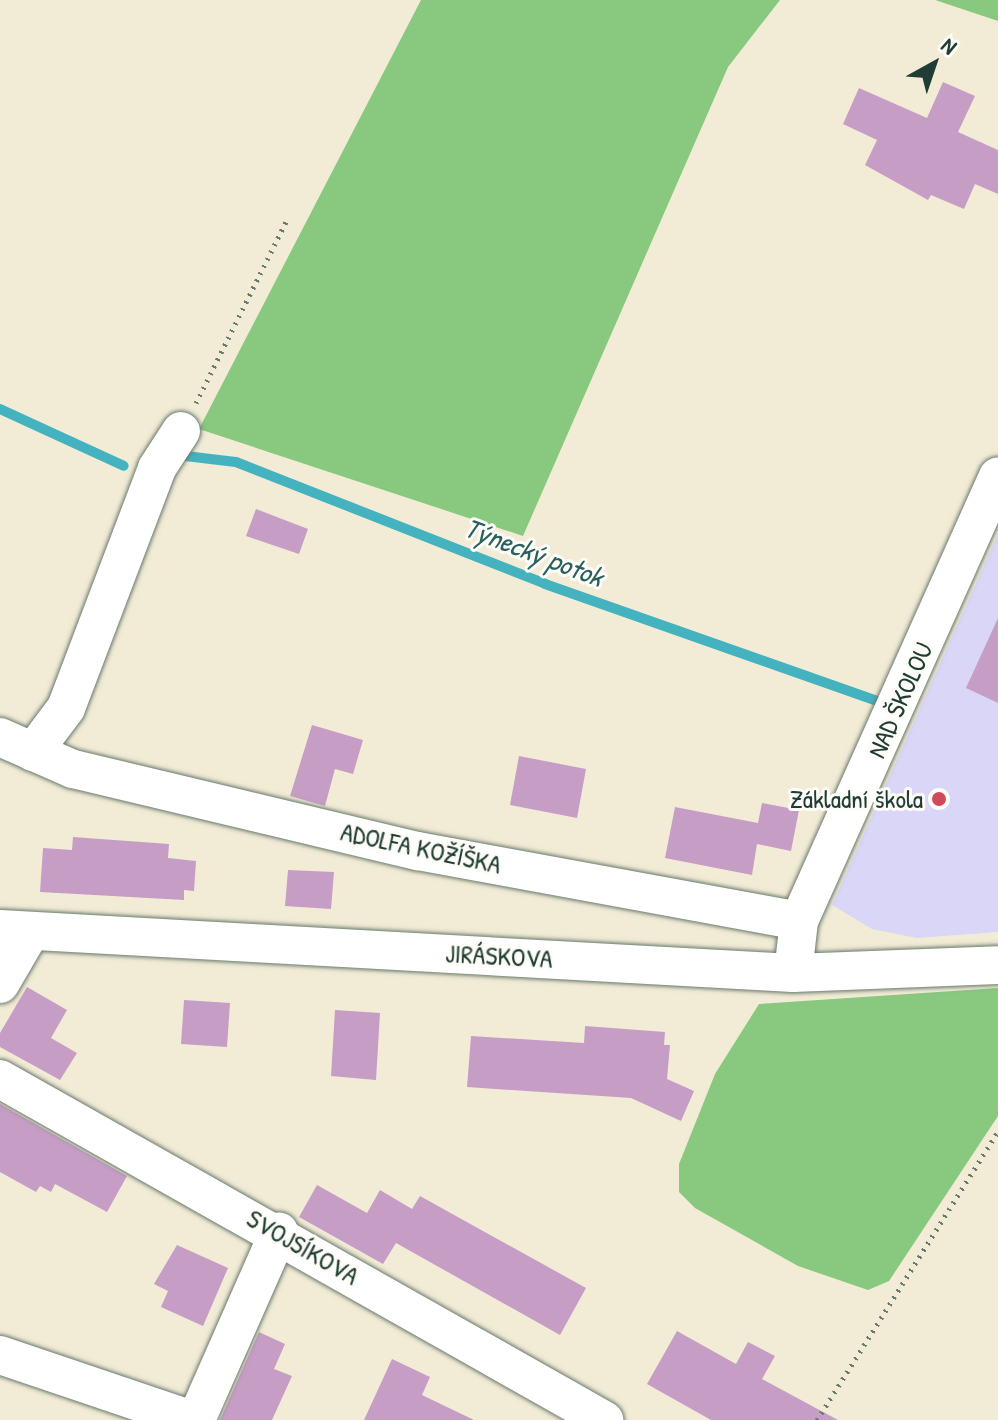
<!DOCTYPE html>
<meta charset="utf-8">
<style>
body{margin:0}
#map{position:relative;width:998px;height:1420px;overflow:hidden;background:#f2ecd6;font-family:"Patrick Hand",sans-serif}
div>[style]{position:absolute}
.built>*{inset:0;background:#d9d6f7}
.green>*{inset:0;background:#88c87f}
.stream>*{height:10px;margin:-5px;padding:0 5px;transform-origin:5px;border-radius:5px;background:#44b2bf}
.building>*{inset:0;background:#c69ec5}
.path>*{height:5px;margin-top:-2.5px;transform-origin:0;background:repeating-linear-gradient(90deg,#697a6d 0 2px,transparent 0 8px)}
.roads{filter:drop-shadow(0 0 2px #697a6d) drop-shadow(0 0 2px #697a6d)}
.minor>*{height:38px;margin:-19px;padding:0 19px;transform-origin:19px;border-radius:19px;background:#fff}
.dots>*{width:22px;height:22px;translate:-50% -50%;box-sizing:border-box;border:4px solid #fdfcf7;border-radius:50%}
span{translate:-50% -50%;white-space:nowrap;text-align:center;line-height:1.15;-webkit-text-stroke:6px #fdfcf7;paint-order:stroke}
.street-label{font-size:26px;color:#1f3d34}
.poi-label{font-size:26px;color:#1f3d34}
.right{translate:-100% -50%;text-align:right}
.water-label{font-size:28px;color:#2a605e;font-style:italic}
.north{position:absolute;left:894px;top:24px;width:80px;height:80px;-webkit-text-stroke:6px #fdfcf7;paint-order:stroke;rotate:40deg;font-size:22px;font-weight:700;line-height:32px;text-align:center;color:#1f3d34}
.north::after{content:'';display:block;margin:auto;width:28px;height:36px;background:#1f3d34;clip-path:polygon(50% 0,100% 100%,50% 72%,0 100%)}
</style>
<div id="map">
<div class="built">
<div style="clip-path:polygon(998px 534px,998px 932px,917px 938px,872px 929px,832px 905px)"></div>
</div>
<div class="green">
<div style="clip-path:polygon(421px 0,780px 0,728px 67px,523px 536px,199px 429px)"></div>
<div style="clip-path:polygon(935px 0,998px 0,998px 21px)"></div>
<div style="clip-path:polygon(998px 988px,998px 1116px,889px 1281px,868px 1290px,798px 1266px,695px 1208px,679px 1192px,679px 1164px,715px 1074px,759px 1004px)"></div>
</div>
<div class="stream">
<div style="left:0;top:409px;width:136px;rotate:24.7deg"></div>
<div style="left:177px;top:455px;width:59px;rotate:6.8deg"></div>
<div style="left:236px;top:462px;width:332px;rotate:21.5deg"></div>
<div style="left:545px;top:584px;width:350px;rotate:19.4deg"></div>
</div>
<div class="building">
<div style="clip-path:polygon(943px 82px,975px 96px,958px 132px,998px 150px,998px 194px,975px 184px,964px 209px,931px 195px,928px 200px,865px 165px,877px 140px,843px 124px,859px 88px,927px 118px)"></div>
<div style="clip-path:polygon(256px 509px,308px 529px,299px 554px,246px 536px)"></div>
<div style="clip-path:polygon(998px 618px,998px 703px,966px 688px)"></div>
<div style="clip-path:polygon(312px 725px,363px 740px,353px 774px,335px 769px,325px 806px,290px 796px)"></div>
<div style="clip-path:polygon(519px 756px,586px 769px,577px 818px,510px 805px)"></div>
<div style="clip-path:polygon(762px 803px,799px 810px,791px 851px,757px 844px,752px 875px,665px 858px,675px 807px,758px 823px)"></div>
<div style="clip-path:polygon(73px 837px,169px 844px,168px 858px,196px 861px,194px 891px,184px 890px,184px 900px,40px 892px,43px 848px,72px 850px)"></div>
<div style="clip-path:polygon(288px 870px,334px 872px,331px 909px,285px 906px)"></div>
<div style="clip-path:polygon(27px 987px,67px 1010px,51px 1038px,77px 1053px,60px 1080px,0 1047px,0 1033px)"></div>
<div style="clip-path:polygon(184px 1000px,230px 1003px,227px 1047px,181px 1044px)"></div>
<div style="clip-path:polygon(335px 1010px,380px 1013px,376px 1080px,331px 1076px)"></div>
<div style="clip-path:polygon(585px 1026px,665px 1032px,664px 1045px,670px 1045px,667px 1079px,694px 1091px,681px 1121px,631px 1098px,467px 1087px,471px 1036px,584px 1043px)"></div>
<div style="clip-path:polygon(0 1104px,127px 1176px,107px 1212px,55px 1184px,51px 1192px,40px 1186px,36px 1192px,0 1172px)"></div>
<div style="clip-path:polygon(317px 1185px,367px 1213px,380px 1190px,412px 1209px,420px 1196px,586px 1288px,560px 1335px,396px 1243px,383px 1264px,299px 1217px)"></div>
<div style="clip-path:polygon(177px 1245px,228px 1268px,203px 1326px,161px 1307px,168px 1291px,154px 1284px)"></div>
<div style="clip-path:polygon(677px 1331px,736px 1364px,748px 1342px,775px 1356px,762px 1379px,838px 1420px,711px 1420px,647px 1384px)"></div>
<div style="clip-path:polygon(259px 1332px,285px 1344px,274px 1369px,292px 1376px,272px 1420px,220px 1420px)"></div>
<div style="clip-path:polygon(392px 1359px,430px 1377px,422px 1395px,474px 1420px,364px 1420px)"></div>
</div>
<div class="path">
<div style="left:196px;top:403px;width:207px;rotate:-63.6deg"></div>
<div style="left:817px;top:1420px;width:341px;rotate:-57.9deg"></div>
</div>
<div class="roads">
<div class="minor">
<div style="left:0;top:737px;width:80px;rotate:23.7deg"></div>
<div style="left:73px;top:769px;width:355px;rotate:13.4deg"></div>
<div style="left:418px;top:851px;width:387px;rotate:10.4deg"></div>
<div style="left:799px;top:921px;width:52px;rotate:96.6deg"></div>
<div style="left:33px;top:752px;width:55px;rotate:-53.1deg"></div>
<div style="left:66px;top:708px;width:257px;rotate:-69.2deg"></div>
<div style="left:157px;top:468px;width:44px;rotate:-57deg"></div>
<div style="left:799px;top:921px;width:487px;rotate:-65.9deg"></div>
<div style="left:0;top:929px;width:794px;rotate:3.18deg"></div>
<div style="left:793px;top:973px;width:205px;rotate:-2.2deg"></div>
<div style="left:0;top:984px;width:61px;rotate:-59.7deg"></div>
<div style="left:0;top:1079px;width:694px;rotate:29.45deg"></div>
<div style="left:0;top:1355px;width:203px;rotate:18.7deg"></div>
<div style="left:196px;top:1420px;width:206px;rotate:-66.2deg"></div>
</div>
</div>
<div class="dots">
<div style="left:939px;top:799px;background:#d1495b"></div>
</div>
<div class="street-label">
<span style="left:900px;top:700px;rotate:-66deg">NAD ŠKOLOU</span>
<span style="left:421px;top:848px;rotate:12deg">ADOLFA KOŽÍŠKA</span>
<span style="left:499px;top:956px;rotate:3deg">JIRÁSKOVA</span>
<span style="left:303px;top:1247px;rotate:30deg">SVOJSÍKOVA</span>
</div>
<div class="poi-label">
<span class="right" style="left:923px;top:799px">Základní škola</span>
</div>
<div class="water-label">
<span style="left:534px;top:552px;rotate:21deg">Týnecký potok</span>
</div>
<div class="north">N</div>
</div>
